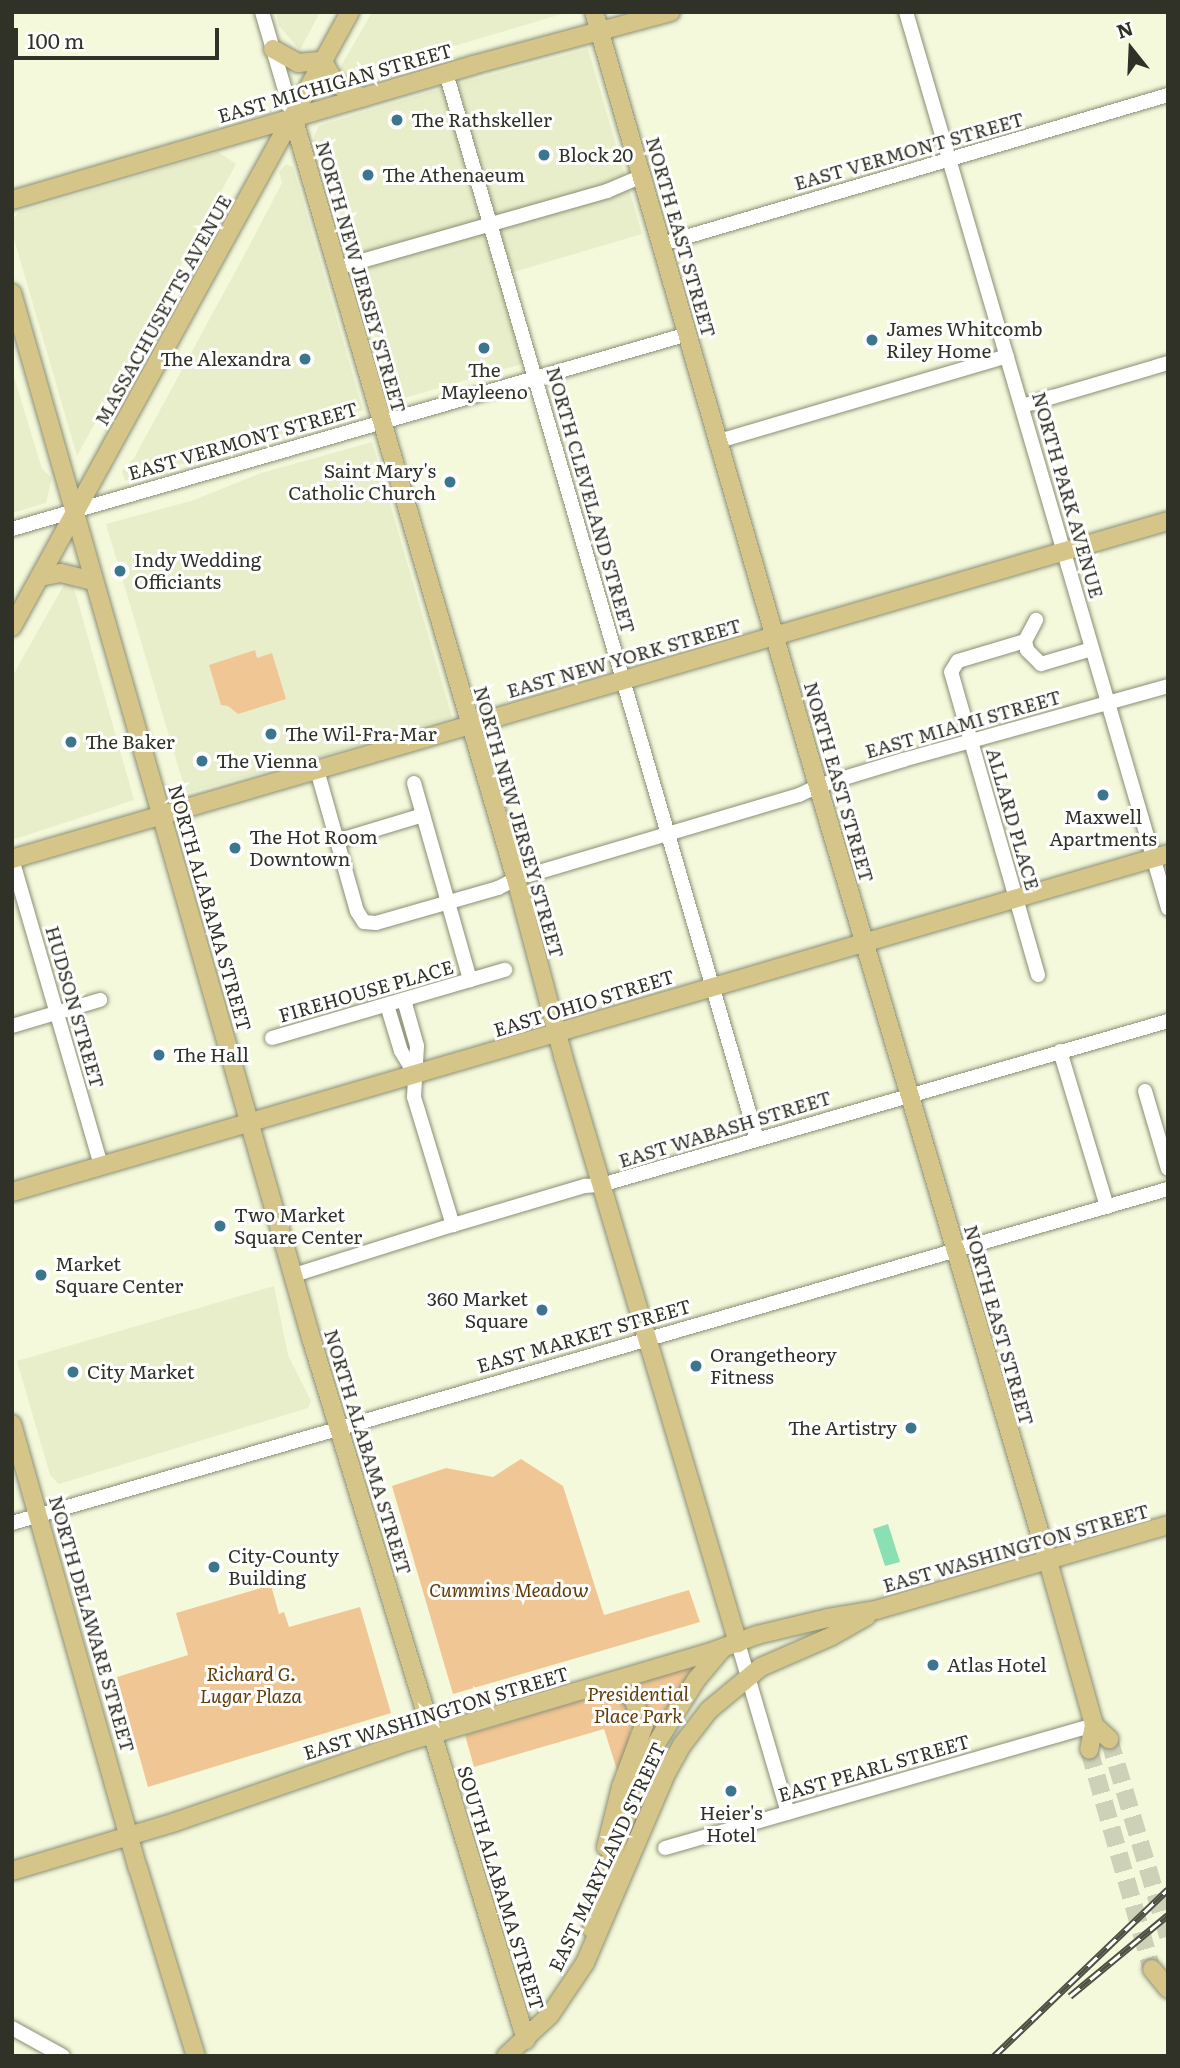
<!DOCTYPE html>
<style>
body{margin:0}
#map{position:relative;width:1180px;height:2068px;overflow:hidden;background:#f4f9dc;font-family:Literata,serif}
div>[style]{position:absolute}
.built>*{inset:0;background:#e8eeca}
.green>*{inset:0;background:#f1c695}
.water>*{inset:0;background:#8adfb3}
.major-tunnel>*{height:18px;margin-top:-9px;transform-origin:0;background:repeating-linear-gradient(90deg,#cdd1b8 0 18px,transparent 0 27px)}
.roads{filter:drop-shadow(0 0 2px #8a8e74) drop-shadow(0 0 2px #8a8e74)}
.minor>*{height:14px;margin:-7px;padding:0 7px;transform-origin:7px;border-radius:7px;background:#fff}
.major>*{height:18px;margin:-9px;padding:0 9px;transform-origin:9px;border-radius:9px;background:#d6c588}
.rail>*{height:7px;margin-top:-3.5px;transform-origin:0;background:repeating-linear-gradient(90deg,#fff 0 13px,#4f5043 0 26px);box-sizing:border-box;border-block:2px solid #4f5043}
.dots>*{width:19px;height:19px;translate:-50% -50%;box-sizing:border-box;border:4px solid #fff;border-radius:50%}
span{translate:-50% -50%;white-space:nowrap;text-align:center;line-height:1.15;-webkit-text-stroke:6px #fff;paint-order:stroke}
.street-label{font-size:19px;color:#313227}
.poi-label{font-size:19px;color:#313227}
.left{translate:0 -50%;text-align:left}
.right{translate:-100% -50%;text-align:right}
.park-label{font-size:19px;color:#613c08;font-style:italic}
.frame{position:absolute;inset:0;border:14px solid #313227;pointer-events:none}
.north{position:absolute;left:1096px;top:14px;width:70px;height:70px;-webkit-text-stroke:5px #fff;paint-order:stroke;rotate:342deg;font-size:19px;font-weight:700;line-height:28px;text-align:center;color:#313227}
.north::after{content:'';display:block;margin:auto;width:24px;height:32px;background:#313227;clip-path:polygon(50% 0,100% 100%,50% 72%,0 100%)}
.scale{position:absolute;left:14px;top:28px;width:205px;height:32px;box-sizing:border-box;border:4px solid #313227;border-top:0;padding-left:9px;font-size:21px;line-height:24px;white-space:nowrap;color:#313227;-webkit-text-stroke:5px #fff;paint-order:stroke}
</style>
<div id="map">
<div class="built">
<div style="clip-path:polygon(276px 12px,320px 12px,300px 50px,279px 26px)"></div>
<div style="clip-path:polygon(372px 12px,577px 12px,578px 14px,562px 14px,340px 80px,337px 74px,341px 66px)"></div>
<div style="clip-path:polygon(588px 49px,642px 234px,500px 276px,525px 363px,394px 401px,324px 169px,314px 151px,314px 136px,319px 126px,328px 123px,450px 86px)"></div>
<div style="clip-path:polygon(218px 152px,236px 164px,77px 456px,12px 232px,12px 220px,19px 212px)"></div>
<div style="clip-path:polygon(286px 164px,293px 167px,363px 410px,125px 481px,122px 471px,134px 458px,247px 250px,282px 183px,279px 172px)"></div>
<div style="clip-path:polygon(12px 370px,42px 469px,52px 478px,46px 503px,12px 513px)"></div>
<div style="clip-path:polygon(372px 442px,452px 717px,329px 754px,186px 793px,106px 524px,194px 500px,261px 473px)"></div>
<div style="clip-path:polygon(70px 574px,134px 800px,12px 840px,12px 677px)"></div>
<div style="clip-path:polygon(274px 1286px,288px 1355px,311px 1401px,308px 1408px,59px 1484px,50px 1475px,17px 1361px)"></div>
</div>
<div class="green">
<div style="clip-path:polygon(255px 650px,257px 658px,272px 653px,286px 699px,238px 714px,228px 706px,221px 705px,209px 665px)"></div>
<div style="clip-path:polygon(521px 1459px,563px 1486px,604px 1615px,689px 1590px,700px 1622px,453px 1694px,392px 1486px,446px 1468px,493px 1477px)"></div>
<div style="clip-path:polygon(271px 1585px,279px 1614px,284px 1612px,289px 1627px,360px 1607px,391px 1713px,148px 1787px,117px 1677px,188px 1655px,176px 1613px)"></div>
<div style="clip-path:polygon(695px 1666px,654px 1727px,631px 1729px,628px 1745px,617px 1770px,604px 1729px,474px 1767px,465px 1735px)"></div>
</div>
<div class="water">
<div style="clip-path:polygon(888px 1524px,900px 1562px,885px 1566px,873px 1529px)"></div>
</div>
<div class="major-tunnel">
<div style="left:1109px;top:1739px;width:206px;rotate:73.3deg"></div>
<div style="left:1089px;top:1750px;width:228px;rotate:74deg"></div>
</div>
<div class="roads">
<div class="minor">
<div style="left:262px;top:12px;width:109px;rotate:73.6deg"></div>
<div style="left:906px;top:12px;width:934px;rotate:73.7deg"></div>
<div style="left:446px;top:73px;width:1110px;rotate:73.74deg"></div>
<div style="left:662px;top:244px;width:527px;rotate:-16.41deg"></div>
<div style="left:337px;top:268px;width:281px;rotate:-15.9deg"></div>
<div style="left:607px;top:191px;width:38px;rotate:-23deg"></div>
<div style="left:1022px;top:406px;width:152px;rotate:-16.4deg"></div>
<div style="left:719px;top:441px;width:300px;rotate:-16.4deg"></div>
<div style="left:12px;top:529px;width:704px;rotate:-16.09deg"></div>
<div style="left:1025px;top:641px;width:24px;rotate:-62deg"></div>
<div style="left:317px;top:770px;width:147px;rotate:74.2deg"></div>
<div style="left:357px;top:911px;width:13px;rotate:58deg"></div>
<div style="left:364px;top:922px;width:12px;rotate:5deg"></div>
<div style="left:376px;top:923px;width:127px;rotate:-16deg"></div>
<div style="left:498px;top:888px;width:20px;rotate:-27deg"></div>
<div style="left:414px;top:783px;width:205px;rotate:74.1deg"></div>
<div style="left:337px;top:841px;width:90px;rotate:-16.8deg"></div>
<div style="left:12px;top:859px;width:320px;rotate:73.8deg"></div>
<div style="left:529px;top:875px;width:282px;rotate:-16.5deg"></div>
<div style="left:799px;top:795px;width:21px;rotate:-25deg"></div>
<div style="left:818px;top:786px;width:89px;rotate:-17deg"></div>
<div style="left:903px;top:760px;width:275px;rotate:-15.6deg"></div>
<div style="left:1038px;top:975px;width:315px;rotate:-106deg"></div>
<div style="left:951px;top:672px;width:13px;rotate:-58deg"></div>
<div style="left:958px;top:661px;width:70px;rotate:-16.6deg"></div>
<div style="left:1025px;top:641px;width:9px;rotate:77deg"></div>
<div style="left:1027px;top:650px;width:20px;rotate:45deg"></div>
<div style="left:1041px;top:664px;width:53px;rotate:-16.4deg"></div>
<div style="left:404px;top:1000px;width:48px;rotate:74.2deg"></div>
<div style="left:417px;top:1046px;width:51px;rotate:93.4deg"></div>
<div style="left:414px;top:1097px;width:134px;rotate:73.1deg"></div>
<div style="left:387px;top:1005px;width:48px;rotate:73.1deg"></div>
<div style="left:401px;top:1051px;width:27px;rotate:59deg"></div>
<div style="left:12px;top:1026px;width:92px;rotate:-16.5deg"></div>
<div style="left:272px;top:1038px;width:243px;rotate:-16.3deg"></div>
<div style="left:1060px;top:1051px;width:163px;rotate:73.2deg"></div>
<div style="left:1145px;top:1091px;width:81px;rotate:73.6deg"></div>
<div style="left:294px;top:1275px;width:167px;rotate:-17.5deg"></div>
<div style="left:453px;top:1225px;width:138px;rotate:-16.5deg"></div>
<div style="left:585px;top:1186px;width:16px;rotate:-4deg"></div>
<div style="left:601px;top:1185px;width:590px;rotate:-16.13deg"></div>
<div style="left:12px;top:1523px;width:1203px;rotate:-16.12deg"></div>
<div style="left:738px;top:1643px;width:177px;rotate:73.6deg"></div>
<div style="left:665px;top:1848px;width:446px;rotate:-16deg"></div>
<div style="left:12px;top:2028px;width:58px;rotate:28.8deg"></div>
</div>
<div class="major">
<div style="left:594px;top:12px;width:806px;rotate:73.86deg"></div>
<div style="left:818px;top:786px;width:808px;rotate:73.47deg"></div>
<div style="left:1048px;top:1561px;width:170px;rotate:74.3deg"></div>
<div style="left:1094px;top:1725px;width:25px;rotate:101deg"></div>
<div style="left:273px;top:49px;width:29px;rotate:29deg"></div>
<div style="left:298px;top:63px;width:25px;rotate:-5deg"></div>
<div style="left:323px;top:61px;width:26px;rotate:61deg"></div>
<div style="left:336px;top:84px;width:30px;rotate:27deg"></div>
<div style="left:293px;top:117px;width:794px;rotate:73.69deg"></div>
<div style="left:516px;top:879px;width:183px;rotate:75.1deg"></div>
<div style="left:563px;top:1056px;width:613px;rotate:73.4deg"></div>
<div style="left:12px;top:200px;width:480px;rotate:-16.3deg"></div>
<div style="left:473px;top:65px;width:205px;rotate:-15deg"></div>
<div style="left:12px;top:293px;width:1090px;rotate:74.03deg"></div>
<div style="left:312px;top:1341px;width:731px;rotate:72.98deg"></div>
<div style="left:40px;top:577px;width:21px;rotate:-11deg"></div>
<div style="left:61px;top:573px;width:33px;rotate:14deg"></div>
<div style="left:12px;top:627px;width:702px;rotate:-61.21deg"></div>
<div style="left:12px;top:859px;width:1204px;rotate:-16.3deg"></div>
<div style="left:12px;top:1192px;width:1204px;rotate:-16.3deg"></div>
<div style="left:12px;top:1424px;width:462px;rotate:74.2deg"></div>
<div style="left:138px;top:1868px;width:197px;rotate:72.9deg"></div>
<div style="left:606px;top:1683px;width:11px;rotate:10deg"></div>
<div style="left:617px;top:1685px;width:21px;rotate:41deg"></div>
<div style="left:633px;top:1699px;width:28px;rotate:67deg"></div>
<div style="left:644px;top:1725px;width:66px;rotate:110.4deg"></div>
<div style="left:621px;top:1787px;width:62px;rotate:104deg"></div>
<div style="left:1094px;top:1725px;width:21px;rotate:43deg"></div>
<div style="left:12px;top:1871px;width:170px;rotate:-16.7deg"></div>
<div style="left:175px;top:1822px;width:248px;rotate:-19.1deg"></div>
<div style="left:409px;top:1741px;width:318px;rotate:-16.4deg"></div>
<div style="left:714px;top:1651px;width:46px;rotate:-20.4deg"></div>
<div style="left:757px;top:1635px;width:73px;rotate:-13.5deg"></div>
<div style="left:828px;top:1618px;width:49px;rotate:-9.5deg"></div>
<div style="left:876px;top:1610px;width:304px;rotate:-16.2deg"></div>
<div style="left:592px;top:1929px;width:42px;rotate:-79deg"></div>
<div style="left:600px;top:1888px;width:142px;rotate:-69.8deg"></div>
<div style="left:649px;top:1755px;width:89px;rotate:-57.9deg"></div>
<div style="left:696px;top:1680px;width:39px;rotate:-50deg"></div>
<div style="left:1152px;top:1969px;width:26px;rotate:51deg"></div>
<div style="left:506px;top:2056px;width:60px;rotate:-43deg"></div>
<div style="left:550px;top:2015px;width:63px;rotate:-56.1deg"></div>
<div style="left:585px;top:1963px;width:208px;rotate:-66.8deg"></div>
<div style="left:667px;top:1772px;width:31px;rotate:-61deg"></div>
<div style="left:682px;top:1745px;width:44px;rotate:-52.4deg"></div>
<div style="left:709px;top:1710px;width:67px;rotate:-39.6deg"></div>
<div style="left:761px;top:1667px;width:77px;rotate:-23.6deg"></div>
<div style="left:832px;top:1636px;width:40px;rotate:-29.7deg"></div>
</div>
</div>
<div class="rail">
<div style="left:1070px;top:1996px;width:127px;rotate:-39.6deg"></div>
<div style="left:994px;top:2056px;width:241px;rotate:-43.8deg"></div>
</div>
<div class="dots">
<div style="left:397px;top:120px;background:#3b758e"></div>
<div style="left:544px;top:155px;background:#3b758e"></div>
<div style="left:368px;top:175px;background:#3b758e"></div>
<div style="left:872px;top:340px;background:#3b758e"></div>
<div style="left:484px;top:348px;background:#3b758e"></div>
<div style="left:305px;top:359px;background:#3b758e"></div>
<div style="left:450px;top:482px;background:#3b758e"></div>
<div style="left:120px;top:571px;background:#3b758e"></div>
<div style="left:271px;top:734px;background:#3b758e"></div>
<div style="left:71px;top:742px;background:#3b758e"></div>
<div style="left:202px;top:761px;background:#3b758e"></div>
<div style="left:1103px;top:795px;background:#3b758e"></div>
<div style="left:235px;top:848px;background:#3b758e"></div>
<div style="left:159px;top:1055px;background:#3b758e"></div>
<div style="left:220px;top:1226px;background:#3b758e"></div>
<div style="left:41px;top:1275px;background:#3b758e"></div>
<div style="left:542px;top:1310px;background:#3b758e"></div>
<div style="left:696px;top:1366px;background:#3b758e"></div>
<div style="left:73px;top:1372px;background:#3b758e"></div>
<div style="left:911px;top:1428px;background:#3b758e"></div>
<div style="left:214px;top:1567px;background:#3b758e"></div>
<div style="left:933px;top:1665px;background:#3b758e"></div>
<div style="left:731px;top:1791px;background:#3b758e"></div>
</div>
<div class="street-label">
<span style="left:335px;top:83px;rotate:-16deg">EAST MICHIGAN STREET</span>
<span style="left:909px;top:151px;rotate:-16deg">EAST VERMONT STREET</span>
<span style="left:681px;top:237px;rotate:74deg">NORTH EAST STREET</span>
<span style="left:361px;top:277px;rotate:74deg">NORTH NEW JERSEY STREET</span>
<span style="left:163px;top:310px;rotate:-61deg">MASSACHUSETTS AVENUE</span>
<span style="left:243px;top:441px;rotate:-16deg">EAST VERMONT STREET</span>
<span style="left:1068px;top:495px;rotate:74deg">NORTH PARK AVENUE</span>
<span style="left:591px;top:500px;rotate:74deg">NORTH CLEVELAND STREET</span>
<span style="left:624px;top:658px;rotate:-16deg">EAST NEW YORK STREET</span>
<span style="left:963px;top:724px;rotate:-16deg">EAST MIAMI STREET</span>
<span style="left:839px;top:782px;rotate:74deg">NORTH EAST STREET</span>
<span style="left:1013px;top:819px;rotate:74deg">ALLARD PLACE</span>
<span style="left:519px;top:822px;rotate:74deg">NORTH NEW JERSEY STREET</span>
<span style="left:210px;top:908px;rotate:74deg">NORTH ALABAMA STREET</span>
<span style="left:366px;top:991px;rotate:-16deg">FIREHOUSE PLACE</span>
<span style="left:584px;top:1003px;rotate:-17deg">EAST OHIO STREET</span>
<span style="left:75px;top:1007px;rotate:74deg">HUDSON STREET</span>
<span style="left:725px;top:1129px;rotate:-17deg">EAST WABASH STREET</span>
<span style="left:999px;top:1325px;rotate:74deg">NORTH EAST STREET</span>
<span style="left:584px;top:1336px;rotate:-16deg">EAST MARKET STREET</span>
<span style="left:368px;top:1452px;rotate:73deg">NORTH ALABAMA STREET</span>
<span style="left:1016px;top:1548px;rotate:-16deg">EAST WASHINGTON STREET</span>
<span style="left:92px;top:1624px;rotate:74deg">NORTH DELAWARE STREET</span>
<span style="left:436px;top:1713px;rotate:-17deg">EAST WASHINGTON STREET</span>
<span style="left:874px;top:1768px;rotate:-16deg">EAST PEARL STREET</span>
<span style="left:607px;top:1857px;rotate:-65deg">EAST MARYLAND STREET</span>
<span style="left:501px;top:1888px;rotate:73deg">SOUTH ALABAMA STREET</span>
</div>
<div class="poi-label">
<span class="left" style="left:411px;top:120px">The Rathskeller</span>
<span class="left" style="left:558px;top:155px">Block 20</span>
<span class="left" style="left:382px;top:175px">The Athenaeum</span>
<span class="left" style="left:886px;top:340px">James Whitcomb<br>Riley Home</span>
<span class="right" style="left:291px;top:359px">The Alexandra</span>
<span style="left:484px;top:381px">The<br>Mayleeno</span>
<span class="right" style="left:436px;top:482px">Saint Mary's<br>Catholic Church</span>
<span class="left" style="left:134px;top:571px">Indy Wedding<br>Officiants</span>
<span class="left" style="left:285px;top:734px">The Wil-Fra-Mar</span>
<span class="left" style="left:85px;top:742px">The Baker</span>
<span class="left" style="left:216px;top:761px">The Vienna</span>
<span style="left:1103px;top:828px">Maxwell<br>Apartments</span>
<span class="left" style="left:249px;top:848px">The Hot Room<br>Downtown</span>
<span class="left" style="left:173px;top:1055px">The Hall</span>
<span class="left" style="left:234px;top:1226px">Two Market<br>Square Center</span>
<span class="left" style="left:55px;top:1275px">Market<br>Square Center</span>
<span class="right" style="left:528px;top:1310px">360 Market<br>Square</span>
<span class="left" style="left:710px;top:1366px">Orangetheory<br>Fitness</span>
<span class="left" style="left:87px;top:1372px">City Market</span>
<span class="right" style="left:897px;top:1428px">The Artistry</span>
<span class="left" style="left:228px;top:1567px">City-County<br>Building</span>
<span class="left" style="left:947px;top:1665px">Atlas Hotel</span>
<span style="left:731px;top:1824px">Heier's<br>Hotel</span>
</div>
<div class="park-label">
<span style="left:509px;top:1590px">Cummins Meadow</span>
<span style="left:251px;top:1685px">Richard G.<br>Lugar Plaza</span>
<span style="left:638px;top:1705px">Presidential<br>Place Park</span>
</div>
<div class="frame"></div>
<div class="north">N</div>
<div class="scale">100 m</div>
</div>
